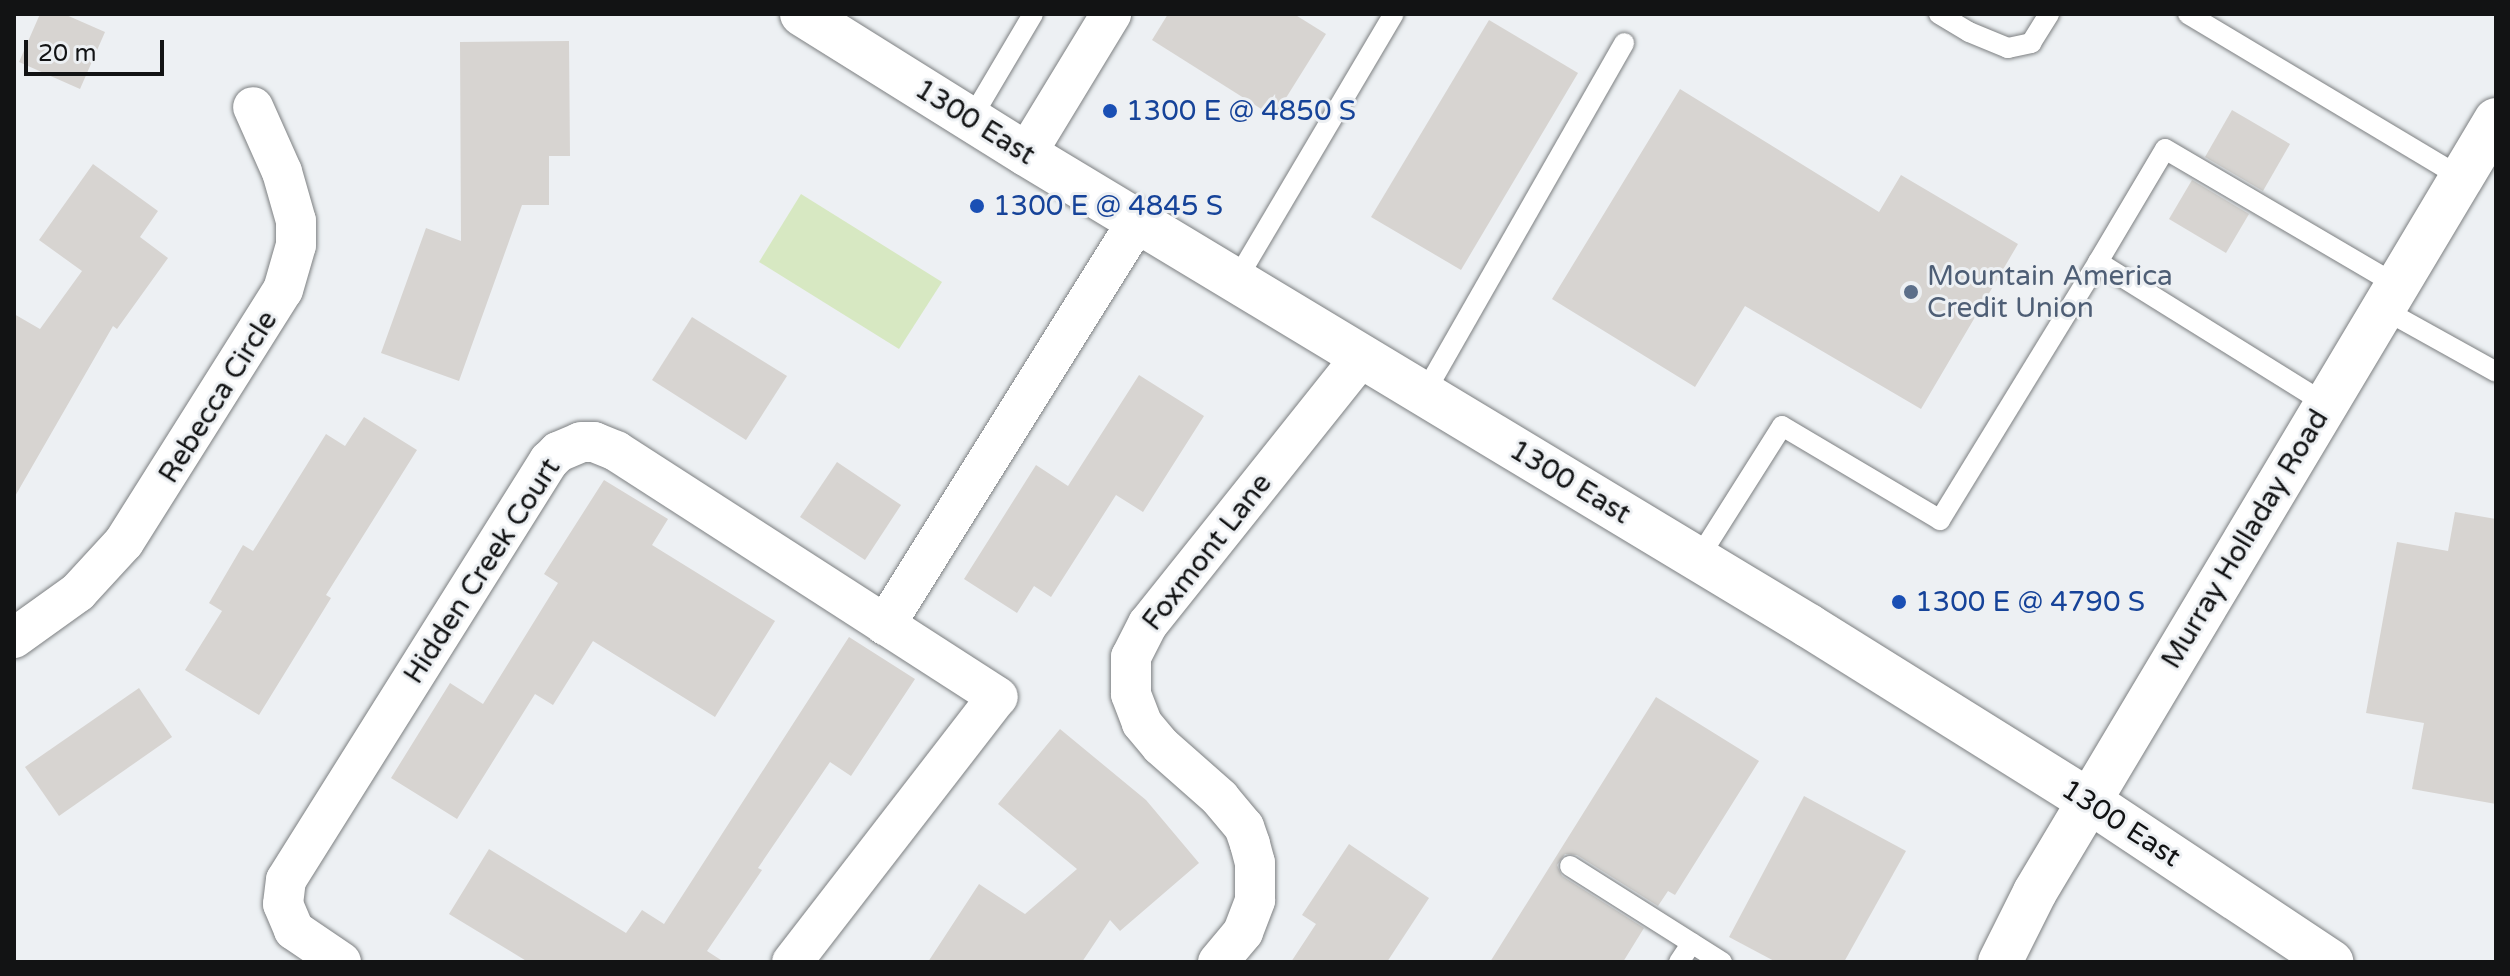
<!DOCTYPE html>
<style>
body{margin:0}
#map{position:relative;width:2510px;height:976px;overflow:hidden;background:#edf0f3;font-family:"Varela Round",sans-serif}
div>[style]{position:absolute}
.green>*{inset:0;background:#d7e8c2}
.building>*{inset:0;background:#d7d4d1}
.roads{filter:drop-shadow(0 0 2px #7d8082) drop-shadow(0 0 2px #7d8082)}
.service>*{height:20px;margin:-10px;padding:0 10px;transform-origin:10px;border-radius:10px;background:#fff}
.minor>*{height:40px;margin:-20px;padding:0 20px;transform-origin:20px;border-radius:20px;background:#fff}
.secondary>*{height:44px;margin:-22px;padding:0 22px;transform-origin:22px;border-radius:22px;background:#fff}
.dots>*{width:22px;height:22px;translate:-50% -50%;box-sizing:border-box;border:4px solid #edf0f3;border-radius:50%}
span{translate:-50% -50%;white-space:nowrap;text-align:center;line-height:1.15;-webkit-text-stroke:6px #edf0f3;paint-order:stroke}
.transit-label{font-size:28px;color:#164399}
.left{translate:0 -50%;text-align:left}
.street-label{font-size:28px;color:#121314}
.service-label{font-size:28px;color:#4e5e75}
.frame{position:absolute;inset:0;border:16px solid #121314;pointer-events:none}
.scale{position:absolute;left:24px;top:40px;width:140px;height:36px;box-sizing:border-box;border:4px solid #121314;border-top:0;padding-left:10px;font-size:24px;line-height:28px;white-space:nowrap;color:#121314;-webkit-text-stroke:6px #edf0f3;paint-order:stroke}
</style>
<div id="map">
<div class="green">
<div style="clip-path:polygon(801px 194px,942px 282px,899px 349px,759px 262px)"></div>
</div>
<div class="building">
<div style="clip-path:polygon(40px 14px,64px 14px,105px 32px,80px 89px,19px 62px)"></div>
<div style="clip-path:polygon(1168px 14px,1294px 14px,1326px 34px,1274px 117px,1152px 40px)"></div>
<div style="clip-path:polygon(1489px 20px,1578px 73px,1461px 270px,1371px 217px)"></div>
<div style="clip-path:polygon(569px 41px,570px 156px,549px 156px,549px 205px,522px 205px,459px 381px,381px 353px,426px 228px,461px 241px,460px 42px)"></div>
<div style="clip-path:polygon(1680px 89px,1879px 212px,1901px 175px,2018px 244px,1921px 409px,1745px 306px,1695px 387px,1552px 299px)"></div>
<div style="clip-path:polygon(2232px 110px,2290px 144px,2263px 191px,2205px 157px)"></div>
<div style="clip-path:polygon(93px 164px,158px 211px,140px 237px,168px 258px,117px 329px,113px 326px,14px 498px,14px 314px,40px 329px,82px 271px,39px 240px)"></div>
<div style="clip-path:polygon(2192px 180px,2249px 214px,2226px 253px,2169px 219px)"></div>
<div style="clip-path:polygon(692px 317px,787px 376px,746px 440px,652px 380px)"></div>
<div style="clip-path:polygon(1139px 375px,1204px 416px,1143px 512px,1116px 495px,1051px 597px,1034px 586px,1017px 613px,964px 579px,1036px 465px,1068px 486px)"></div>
<div style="clip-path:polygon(364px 417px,417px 450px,326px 595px,331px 598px,259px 715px,185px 670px,222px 611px,209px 603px,243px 545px,253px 551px,326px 434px,345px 446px)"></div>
<div style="clip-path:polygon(837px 462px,901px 505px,865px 560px,800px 517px)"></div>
<div style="clip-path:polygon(604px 480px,668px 519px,652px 545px,775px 621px,715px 717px,593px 641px,553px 705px,535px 694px,457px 819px,391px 778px,450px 683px,483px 704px,558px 583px,544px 574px)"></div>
<div style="clip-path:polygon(2455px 512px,2496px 519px,2496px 804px,2412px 789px,2424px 723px,2366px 713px,2397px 542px,2448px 551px)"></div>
<div style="clip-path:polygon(849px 637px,915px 679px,851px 776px,830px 762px,758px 868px,762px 870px,707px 951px,724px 962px,528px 962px,449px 914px,489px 849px,626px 933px,642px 910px,664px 924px)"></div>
<div style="clip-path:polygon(139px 688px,172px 737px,59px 816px,25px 767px)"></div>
<div style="clip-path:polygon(1656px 697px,1759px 761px,1675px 895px,1668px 891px,1658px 906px,1577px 855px,1565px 854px,1557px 865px,1562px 876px,1644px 928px,1623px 962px,1490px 962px)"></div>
<div style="clip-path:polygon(1060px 729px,1146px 800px,1199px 863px,1120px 931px,1110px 920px,1082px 962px,928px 962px,979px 884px,1025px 914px,1077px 869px,998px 804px)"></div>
<div style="clip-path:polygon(1804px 796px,1906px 851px,1844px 962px,1776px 962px,1729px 937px)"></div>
<div style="clip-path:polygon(1349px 844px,1429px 898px,1387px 962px,1291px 962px,1316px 924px,1302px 915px)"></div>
</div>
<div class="roads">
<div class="service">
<div style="left:1939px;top:14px;width:35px;rotate:31deg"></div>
<div style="left:1969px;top:32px;width:42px;rotate:22.3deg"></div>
<div style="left:2008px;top:48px;width:24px;rotate:-12deg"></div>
<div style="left:2031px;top:43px;width:34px;rotate:-58deg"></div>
<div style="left:2188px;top:14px;width:319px;rotate:30.9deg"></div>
<div style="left:971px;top:119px;width:122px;rotate:-59.4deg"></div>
<div style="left:2098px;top:262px;width:131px;rotate:-59.3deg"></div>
<div style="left:2165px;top:149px;width:269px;rotate:30.4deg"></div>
<div style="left:1237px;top:279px;width:308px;rotate:-59.4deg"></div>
<div style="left:2383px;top:309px;width:129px;rotate:29.1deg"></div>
<div style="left:1424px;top:394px;width:404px;rotate:-60.3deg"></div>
<div style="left:1698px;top:559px;width:157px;rotate:-57.7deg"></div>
<div style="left:1782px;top:426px;width:184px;rotate:30.7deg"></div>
<div style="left:1940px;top:520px;width:303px;rotate:-58.5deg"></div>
<div style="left:2098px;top:262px;width:269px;rotate:31.9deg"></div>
<div style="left:1570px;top:866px;width:180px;rotate:32.3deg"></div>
<div style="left:1679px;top:962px;width:23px;rotate:-56deg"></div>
</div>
<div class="minor">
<div style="left:1026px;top:154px;width:164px;rotate:-58.7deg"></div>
<div style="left:885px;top:625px;width:478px;rotate:-58deg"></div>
<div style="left:14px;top:638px;width:79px;rotate:-35.7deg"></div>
<div style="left:78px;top:592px;width:68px;rotate:-47.4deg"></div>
<div style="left:124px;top:542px;width:298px;rotate:-57.8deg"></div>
<div style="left:283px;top:290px;width:47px;rotate:-73.9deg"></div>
<div style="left:296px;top:245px;width:24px;rotate:-90deg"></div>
<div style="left:296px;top:221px;width:51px;rotate:-105.9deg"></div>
<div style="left:282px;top:172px;width:71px;rotate:-114deg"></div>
<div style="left:341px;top:962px;width:57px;rotate:-145.8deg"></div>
<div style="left:294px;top:930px;width:28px;rotate:-113deg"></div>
<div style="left:283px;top:904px;width:24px;rotate:-83deg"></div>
<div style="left:286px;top:880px;width:495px;rotate:-57.9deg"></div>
<div style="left:549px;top:461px;width:13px;rotate:-45deg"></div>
<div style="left:558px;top:452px;width:25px;rotate:-23deg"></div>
<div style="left:581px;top:442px;width:13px"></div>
<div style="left:594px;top:442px;width:24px;rotate:22deg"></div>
<div style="left:616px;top:451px;width:454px;rotate:32.8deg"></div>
<div style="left:997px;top:697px;width:335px;rotate:127.7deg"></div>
<div style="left:1218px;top:962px;width:39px;rotate:-50deg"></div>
<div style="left:1243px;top:932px;width:34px;rotate:-69deg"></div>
<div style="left:1255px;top:900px;width:37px;rotate:-90deg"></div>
<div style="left:1255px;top:863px;width:20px;rotate:-105deg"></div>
<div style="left:1250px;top:844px;width:18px;rotate:-109deg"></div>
<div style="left:1244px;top:827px;width:38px;rotate:-130deg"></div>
<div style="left:1220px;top:798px;width:79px;rotate:-138.6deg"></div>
<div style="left:1161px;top:746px;width:30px;rotate:-130deg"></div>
<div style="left:1142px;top:723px;width:31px;rotate:-111deg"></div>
<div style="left:1131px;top:694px;width:37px;rotate:-90deg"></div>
<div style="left:1131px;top:657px;width:37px;rotate:-63deg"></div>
<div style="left:1148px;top:624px;width:344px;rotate:-51.4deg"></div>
</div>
<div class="secondary">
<div style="left:802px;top:14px;width:264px;rotate:32deg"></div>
<div style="left:1026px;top:154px;width:914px;rotate:31.08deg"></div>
<div style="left:1809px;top:626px;width:330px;rotate:32deg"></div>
<div style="left:2089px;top:801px;width:291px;rotate:33.6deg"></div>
<div style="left:2000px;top:962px;width:78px;rotate:-63.4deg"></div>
<div style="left:2035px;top:892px;width:899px;rotate:-59.16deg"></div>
</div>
</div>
<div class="dots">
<div style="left:1110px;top:111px;background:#1a4fb4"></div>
<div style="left:977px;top:206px;background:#1a4fb4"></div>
<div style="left:1911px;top:292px;background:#5c6f8a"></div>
<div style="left:1899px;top:602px;background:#1a4fb4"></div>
</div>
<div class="transit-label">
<span class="left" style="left:1126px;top:111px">1300 E @ 4850 S</span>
<span class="left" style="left:993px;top:206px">1300 E @ 4845 S</span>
<span class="left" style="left:1915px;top:602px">1300 E @ 4790 S</span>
</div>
<div class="street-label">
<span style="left:975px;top:122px;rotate:32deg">1300 East</span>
<span style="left:218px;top:397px;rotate:-58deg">Rebecca Circle</span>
<span style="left:1570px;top:482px;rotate:31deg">1300 East</span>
<span style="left:2245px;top:539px;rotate:-59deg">Murray Holladay Road</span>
<span style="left:1207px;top:552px;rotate:-52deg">Foxmont Lane</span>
<span style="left:482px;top:571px;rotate:-57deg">Hidden Creek Court</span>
<span style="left:2121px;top:823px;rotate:33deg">1300 East</span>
</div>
<div class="service-label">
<span class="left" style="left:1927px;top:292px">Mountain America<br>Credit Union</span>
</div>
<div class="frame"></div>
<div class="scale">20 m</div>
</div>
